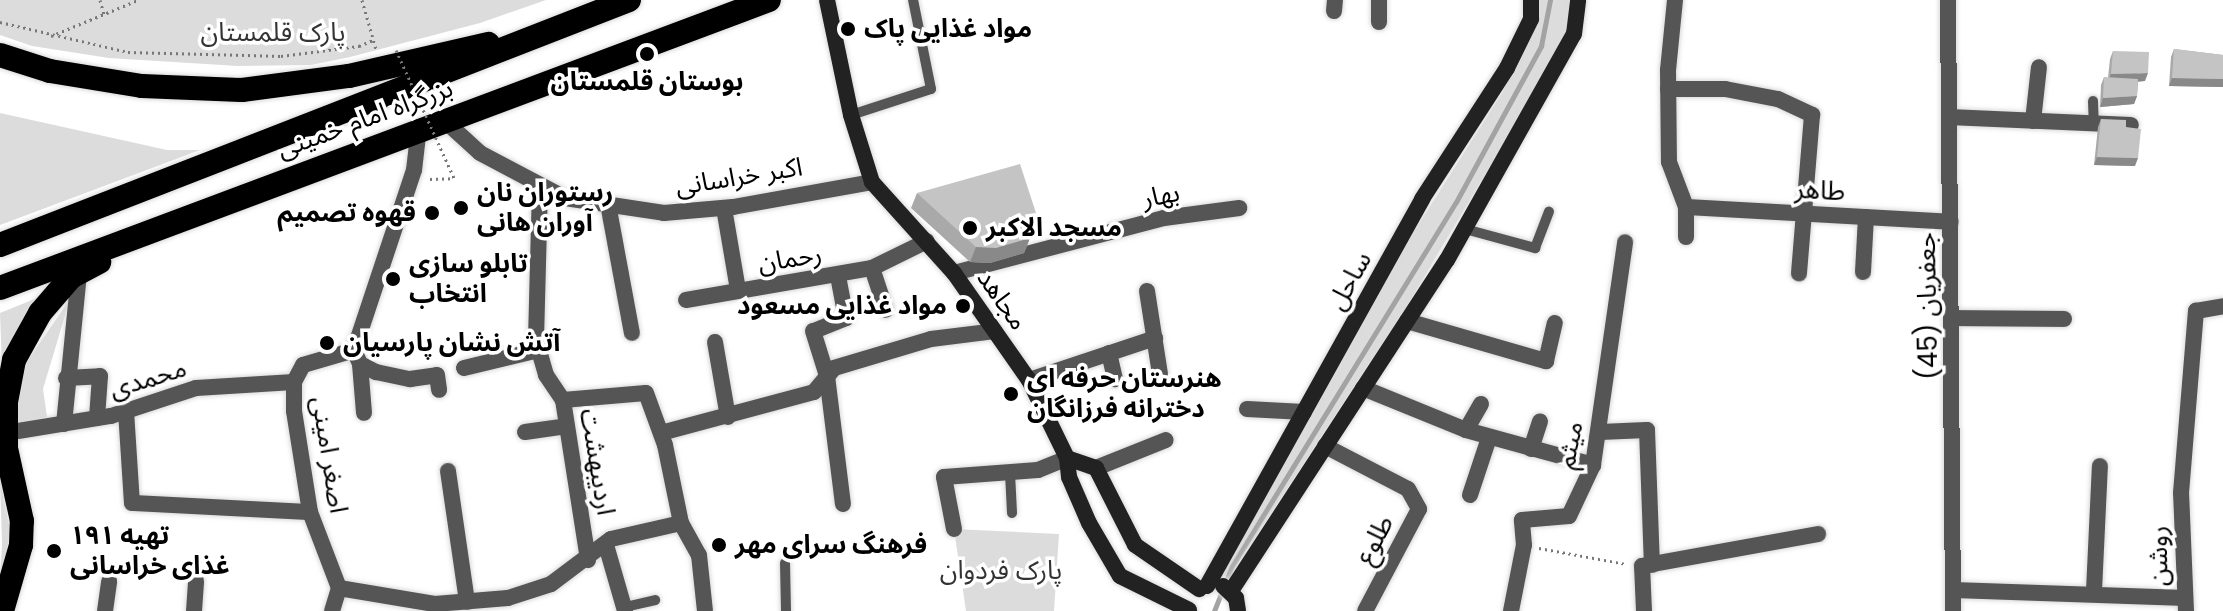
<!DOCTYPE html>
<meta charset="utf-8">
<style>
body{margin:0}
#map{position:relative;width:2223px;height:611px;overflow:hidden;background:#fff;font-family:Poppins,"Noto Sans Arabic",sans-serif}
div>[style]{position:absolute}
.green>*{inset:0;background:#dcdcdc}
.stream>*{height:5px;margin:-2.5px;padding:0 2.5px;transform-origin:2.5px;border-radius:2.5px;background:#a3a3a3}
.path>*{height:3px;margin-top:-1.5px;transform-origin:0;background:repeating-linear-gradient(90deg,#777 0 2px,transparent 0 6px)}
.roads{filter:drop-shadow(0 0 2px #dbdbdb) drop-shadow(0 0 2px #dbdbdb)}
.lane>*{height:10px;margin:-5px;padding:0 5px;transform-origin:5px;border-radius:5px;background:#555}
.street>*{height:16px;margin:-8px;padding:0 8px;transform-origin:8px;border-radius:8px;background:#555}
.secondary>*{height:16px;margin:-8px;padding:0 8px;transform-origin:8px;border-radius:8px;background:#222}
.highway>*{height:24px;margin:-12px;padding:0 12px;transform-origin:12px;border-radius:12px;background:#000}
.path-bridge>*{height:3px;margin-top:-1.5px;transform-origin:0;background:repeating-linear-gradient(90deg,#777 0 2px,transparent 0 6px)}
.wall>*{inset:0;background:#a9a9a9}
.shaded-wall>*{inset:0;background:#898989}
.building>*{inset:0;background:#c4c4c4}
.dots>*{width:22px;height:22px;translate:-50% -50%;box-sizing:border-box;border:4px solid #fff;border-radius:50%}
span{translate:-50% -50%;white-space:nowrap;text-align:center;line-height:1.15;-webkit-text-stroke:7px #fff;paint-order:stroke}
.poi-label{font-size:26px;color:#000;font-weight:700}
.left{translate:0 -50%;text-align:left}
.right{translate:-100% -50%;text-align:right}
.park-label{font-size:26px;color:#333}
.street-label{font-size:26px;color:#000}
</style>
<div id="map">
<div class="green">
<div style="clip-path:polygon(0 0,546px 0,480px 23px,350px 57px,311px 65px,238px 66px,109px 58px,32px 46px,0 35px)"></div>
<div style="clip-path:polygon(1539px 0,1571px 0,1566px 31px,1543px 77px,1408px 304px,1230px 576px,1219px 576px,1413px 233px,1502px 93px,1532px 31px)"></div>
<div style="clip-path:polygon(0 113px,167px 150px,200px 150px,0 225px)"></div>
<div style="clip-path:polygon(47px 294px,2px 365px,0 313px)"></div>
<div style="clip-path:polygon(70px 299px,43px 389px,47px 417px,14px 427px,26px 363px)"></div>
<div style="clip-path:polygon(0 480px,10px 530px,0 595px,2px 543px)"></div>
<div style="clip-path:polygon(954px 529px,1059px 534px,1054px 611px,966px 611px)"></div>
</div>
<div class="stream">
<div style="left:1214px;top:611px;width:48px;rotate:-68.2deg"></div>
<div style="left:1232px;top:566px;width:427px;rotate:-58.4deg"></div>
<div style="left:1456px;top:202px;width:178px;rotate:-61.4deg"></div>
<div style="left:1541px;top:46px;width:47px;rotate:-78.9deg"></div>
</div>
<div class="path">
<div style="left:100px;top:0;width:15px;rotate:74deg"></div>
<div style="left:362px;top:0;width:51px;rotate:74.1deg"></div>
<div style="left:0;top:22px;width:131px;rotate:13.2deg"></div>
<div style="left:128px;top:52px;width:153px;rotate:1.5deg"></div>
<div style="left:281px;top:56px;width:79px;rotate:-7.3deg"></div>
<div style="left:359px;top:46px;width:15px;rotate:-23deg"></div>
<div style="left:51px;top:36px;width:94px;rotate:-22.5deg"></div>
<div style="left:430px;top:179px;width:24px;rotate:-2deg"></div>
<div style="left:756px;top:304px;width:9px;rotate:84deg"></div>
<div style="left:1539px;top:548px;width:88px;rotate:10.4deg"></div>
</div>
<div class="roads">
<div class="lane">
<div style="left:2093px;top:101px;width:23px;rotate:88deg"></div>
<div style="left:851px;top:115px;width:84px;rotate:-18deg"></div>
<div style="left:931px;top:89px;width:91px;rotate:-101.4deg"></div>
<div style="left:1465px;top:229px;width:73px;rotate:15.2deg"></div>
<div style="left:1535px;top:248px;width:39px;rotate:-69deg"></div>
<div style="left:1010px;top:473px;width:40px;rotate:87.1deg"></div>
<div style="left:785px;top:563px;width:48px;rotate:88.8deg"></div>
<div style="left:625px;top:607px;width:31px;rotate:-13deg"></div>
</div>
<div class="street">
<div style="left:1675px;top:0;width:70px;rotate:95.7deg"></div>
<div style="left:1668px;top:70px;width:92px;rotate:89.4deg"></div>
<div style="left:1669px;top:162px;width:48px;rotate:69.3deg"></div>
<div style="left:1686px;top:207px;width:30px;rotate:90deg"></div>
<div style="left:1948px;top:0;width:611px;rotate:89.53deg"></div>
<div style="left:1334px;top:11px;width:11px;rotate:-85deg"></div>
<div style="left:1379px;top:22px;width:22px;rotate:-90deg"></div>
<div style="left:1668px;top:89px;width:57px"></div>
<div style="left:1725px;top:89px;width:54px;rotate:10.7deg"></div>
<div style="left:1778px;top:99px;width:38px;rotate:25deg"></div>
<div style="left:1812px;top:115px;width:159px;rotate:94.7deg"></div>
<div style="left:1949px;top:117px;width:182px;rotate:2.5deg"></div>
<div style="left:445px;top:121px;width:47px;rotate:42.4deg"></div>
<div style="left:480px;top:153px;width:96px;rotate:27.9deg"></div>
<div style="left:565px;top:198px;width:100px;rotate:8.6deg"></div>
<div style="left:664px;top:213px;width:69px;rotate:-5deg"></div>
<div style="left:733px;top:207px;width:141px;rotate:-10.2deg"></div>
<div style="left:2033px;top:121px;width:54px;rotate:-83.7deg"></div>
<div style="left:419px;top:127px;width:43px;rotate:96.6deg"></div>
<div style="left:414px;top:170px;width:177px;rotate:108.4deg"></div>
<div style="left:358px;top:338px;width:15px;rotate:118deg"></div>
<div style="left:351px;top:351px;width:50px;rotate:163.7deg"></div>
<div style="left:303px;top:365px;width:19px;rotate:118deg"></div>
<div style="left:294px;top:382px;width:29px;rotate:90deg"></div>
<div style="left:294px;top:411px;width:102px;rotate:81deg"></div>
<div style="left:310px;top:512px;width:81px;rotate:69.1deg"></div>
<div style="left:339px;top:588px;width:97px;rotate:9.5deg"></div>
<div style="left:435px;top:604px;width:73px;rotate:-4.7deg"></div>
<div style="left:508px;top:598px;width:45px;rotate:-18deg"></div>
<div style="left:551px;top:584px;width:75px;rotate:-36.9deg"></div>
<div style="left:611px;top:539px;width:72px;rotate:-12.9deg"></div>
<div style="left:540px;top:187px;width:153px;rotate:91.5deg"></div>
<div style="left:536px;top:340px;width:36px;rotate:74deg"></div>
<div style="left:546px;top:375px;width:30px;rotate:56deg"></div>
<div style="left:563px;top:400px;width:162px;rotate:81.1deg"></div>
<div style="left:608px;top:204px;width:131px;rotate:79.5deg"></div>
<div style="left:1686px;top:207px;width:265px;rotate:3.2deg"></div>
<div style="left:724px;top:208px;width:83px;rotate:80.3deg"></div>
<div style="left:872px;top:268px;width:44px;rotate:71.6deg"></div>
<div style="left:1863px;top:272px;width:55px;rotate:-86.9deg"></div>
<div style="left:954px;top:273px;width:217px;rotate:-14.7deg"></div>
<div style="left:1164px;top:218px;width:76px;rotate:-7.6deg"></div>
<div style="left:838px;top:276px;width:43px;rotate:79.2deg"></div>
<div style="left:846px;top:318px;width:35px;rotate:158deg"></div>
<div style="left:813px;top:331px;width:47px;rotate:72.7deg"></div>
<div style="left:827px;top:376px;width:129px;rotate:82.9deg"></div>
<div style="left:1147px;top:291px;width:84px;rotate:81.1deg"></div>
<div style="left:686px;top:300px;width:189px;rotate:-9.8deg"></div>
<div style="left:872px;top:268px;width:61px;rotate:-26.1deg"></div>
<div style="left:1952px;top:318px;width:112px;rotate:0.5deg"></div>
<div style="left:1407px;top:321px;width:145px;rotate:16.1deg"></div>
<div style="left:1546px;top:361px;width:39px;rotate:-77deg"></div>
<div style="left:715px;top:342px;width:76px;rotate:80.2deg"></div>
<div style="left:353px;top:348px;width:17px;rotate:66deg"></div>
<div style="left:360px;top:364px;width:18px;rotate:27deg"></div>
<div style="left:376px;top:372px;width:35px;rotate:12deg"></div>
<div style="left:410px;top:379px;width:27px;rotate:-8deg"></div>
<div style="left:437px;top:375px;width:15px;rotate:82deg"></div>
<div style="left:1109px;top:353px;width:27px;rotate:77deg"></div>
<div style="left:360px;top:364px;width:49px;rotate:85.3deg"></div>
<div style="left:464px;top:368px;width:77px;rotate:-13.5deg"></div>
<div style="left:66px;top:378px;width:34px;rotate:-3deg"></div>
<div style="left:100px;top:376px;width:42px;rotate:94.1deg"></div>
<div style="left:1029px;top:380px;width:133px;rotate:-18.4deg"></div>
<div style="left:1363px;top:388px;width:111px;rotate:22.2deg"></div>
<div style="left:1466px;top:430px;width:132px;rotate:15.4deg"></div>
<div style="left:563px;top:400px;width:83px;rotate:-4.8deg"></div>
<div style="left:646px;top:393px;width:55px;rotate:69.9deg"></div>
<div style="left:665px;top:445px;width:80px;rotate:78.4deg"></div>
<div style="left:681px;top:523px;width:37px;rotate:61deg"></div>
<div style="left:699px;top:555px;width:56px;rotate:83.9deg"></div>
<div style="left:1247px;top:409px;width:57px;rotate:3deg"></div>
<div style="left:126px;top:411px;width:92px;rotate:86.3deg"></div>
<div style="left:132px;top:503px;width:178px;rotate:2.9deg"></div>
<div style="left:64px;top:424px;width:152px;rotate:-84.3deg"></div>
<div style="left:1466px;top:430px;width:30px;rotate:-60deg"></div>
<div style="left:18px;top:431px;width:94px;rotate:-9.2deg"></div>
<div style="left:111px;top:416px;width:89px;rotate:-18.2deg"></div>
<div style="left:196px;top:388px;width:98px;rotate:-3.5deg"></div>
<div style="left:525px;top:432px;width:42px;rotate:-8.1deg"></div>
<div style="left:1600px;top:432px;width:47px;rotate:-2.4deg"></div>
<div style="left:1647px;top:430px;width:135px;rotate:87.9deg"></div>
<div style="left:661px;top:433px;width:158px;rotate:-15deg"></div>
<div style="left:814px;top:392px;width:31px;rotate:-50deg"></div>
<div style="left:834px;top:368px;width:101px;rotate:-16.6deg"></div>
<div style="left:931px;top:339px;width:64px;rotate:-7.1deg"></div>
<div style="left:1325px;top:446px;width:93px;rotate:27.4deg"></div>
<div style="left:1408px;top:489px;width:23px;rotate:61deg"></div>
<div style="left:1419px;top:509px;width:115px;rotate:117.9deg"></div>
<div style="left:1531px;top:449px;width:29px;rotate:-72deg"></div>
<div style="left:1096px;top:468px;width:75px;rotate:-21.8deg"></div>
<div style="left:448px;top:471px;width:132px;rotate:81.7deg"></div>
<div style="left:1470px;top:495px;width:60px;rotate:-71.6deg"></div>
<div style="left:954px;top:529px;width:53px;rotate:-100.9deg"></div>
<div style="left:944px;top:477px;width:94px;rotate:-4.3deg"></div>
<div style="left:1038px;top:470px;width:31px;rotate:-22deg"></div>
<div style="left:606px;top:545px;width:69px;rotate:73.9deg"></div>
<div style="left:1954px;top:590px;width:231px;rotate:2deg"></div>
<div style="left:2094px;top:591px;width:125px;rotate:-87.3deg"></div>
<div style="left:105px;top:611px;width:30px;rotate:-82deg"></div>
<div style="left:194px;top:611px;width:30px;rotate:-86deg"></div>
<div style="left:332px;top:611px;width:24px;rotate:-73deg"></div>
<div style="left:1511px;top:611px;width:67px;rotate:-78.9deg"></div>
<div style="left:1524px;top:545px;width:25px;rotate:-95deg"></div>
<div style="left:1522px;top:520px;width:47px;rotate:-4.9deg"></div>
<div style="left:1569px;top:516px;width:56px;rotate:-64.8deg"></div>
<div style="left:1593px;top:465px;width:225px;rotate:-81.8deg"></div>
<div style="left:1644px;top:611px;width:45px;rotate:-92.5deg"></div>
<div style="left:1642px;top:566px;width:179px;rotate:-10.3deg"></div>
<div style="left:2186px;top:611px;width:118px;rotate:-92.4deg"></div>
<div style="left:2181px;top:493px;width:183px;rotate:-85.3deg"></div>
<div style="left:2196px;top:311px;width:27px;rotate:-10deg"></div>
</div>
<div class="secondary">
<div style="left:827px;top:0;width:117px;rotate:78.2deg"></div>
<div style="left:851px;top:115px;width:70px;rotate:72.6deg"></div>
<div style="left:872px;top:182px;width:122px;rotate:48deg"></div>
<div style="left:954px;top:273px;width:131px;rotate:55deg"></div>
<div style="left:1029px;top:380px;width:87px;rotate:64deg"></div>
<div style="left:1067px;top:458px;width:19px;rotate:84deg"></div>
<div style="left:1069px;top:477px;width:50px;rotate:66.5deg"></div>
<div style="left:1089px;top:523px;width:61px;rotate:59.7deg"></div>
<div style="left:1120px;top:576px;width:77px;rotate:26.2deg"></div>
<div style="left:1067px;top:458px;width:31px;rotate:19deg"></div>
<div style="left:1096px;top:468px;width:86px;rotate:63.1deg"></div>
<div style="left:1135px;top:545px;width:78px;rotate:34.5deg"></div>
<div style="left:1207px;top:586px;width:443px;rotate:-60.9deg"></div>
<div style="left:1422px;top:199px;width:156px;rotate:-57deg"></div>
<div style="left:1507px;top:68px;width:55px;rotate:-63.9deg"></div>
<div style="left:1531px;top:19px;width:19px;rotate:-90deg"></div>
<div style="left:1223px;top:586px;width:18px;rotate:43deg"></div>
<div style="left:1236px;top:598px;width:13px;rotate:81deg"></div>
<div style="left:1231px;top:591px;width:395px;rotate:-56.9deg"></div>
<div style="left:1447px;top:260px;width:259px;rotate:-60.7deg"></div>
<div style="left:1574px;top:34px;width:34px;rotate:-83deg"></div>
</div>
<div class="highway">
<div style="left:0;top:55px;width:52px;rotate:17.7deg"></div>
<div style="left:50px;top:71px;width:93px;rotate:9.3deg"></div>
<div style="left:142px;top:86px;width:100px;rotate:2.3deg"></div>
<div style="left:242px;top:90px;width:108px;rotate:-7.5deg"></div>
<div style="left:349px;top:76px;width:143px;rotate:-13deg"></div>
<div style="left:0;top:245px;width:675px;rotate:-21.28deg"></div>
<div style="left:0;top:288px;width:821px;rotate:-20.53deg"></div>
<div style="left:2px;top:611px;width:69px;rotate:-73.9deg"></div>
<div style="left:21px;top:545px;width:24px;rotate:-88deg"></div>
<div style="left:22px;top:521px;width:75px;rotate:-102.4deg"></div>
<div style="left:6px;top:448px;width:46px;rotate:-90deg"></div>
<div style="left:6px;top:402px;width:43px;rotate:-79.2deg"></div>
<div style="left:14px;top:360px;width:54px;rotate:-61deg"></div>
<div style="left:40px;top:313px;width:48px;rotate:-49.3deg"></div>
<div style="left:71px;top:277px;width:32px;rotate:-28deg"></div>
</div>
</div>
<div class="path-bridge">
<div style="left:396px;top:50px;width:141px;rotate:65.6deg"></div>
</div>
<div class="wall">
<div style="clip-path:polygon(2174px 49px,2223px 55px,2223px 87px,2169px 86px,2171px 57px)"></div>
<div style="clip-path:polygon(2113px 51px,2145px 81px,2138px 82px,2137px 96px,2134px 104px,2100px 107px,2101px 85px,2104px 77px,2108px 78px,2110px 59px)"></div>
<div style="clip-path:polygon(2101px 119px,2126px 127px,2135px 166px,2094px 165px,2098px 127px)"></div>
<div style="clip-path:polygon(917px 193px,1032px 231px,1029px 233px,1030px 238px,1024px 253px,990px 263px,970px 262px,911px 208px)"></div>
</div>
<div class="shaded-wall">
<div style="clip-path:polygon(2148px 73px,2145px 81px,2108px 82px,2111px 74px)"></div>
<div style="clip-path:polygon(2172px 78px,2223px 79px,2223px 87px,2169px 86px)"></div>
<div style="clip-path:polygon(2137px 96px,2134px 104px,2100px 107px,2103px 98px)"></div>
<div style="clip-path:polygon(2097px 157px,2138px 158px,2135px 166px,2094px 165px)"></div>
<div style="clip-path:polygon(1037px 216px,1032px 231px,1022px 238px,1028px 223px)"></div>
<div style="clip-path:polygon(1030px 238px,1024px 253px,990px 263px,970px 262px,976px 247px)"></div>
</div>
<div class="building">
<div style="clip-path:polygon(2174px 49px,2223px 55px,2223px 79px,2172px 78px)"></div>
<div style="clip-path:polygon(2113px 51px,2149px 52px,2148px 73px,2111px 74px)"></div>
<div style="clip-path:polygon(2104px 77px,2138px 79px,2137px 96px,2103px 98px)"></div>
<div style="clip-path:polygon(2101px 119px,2126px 120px,2126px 127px,2141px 129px,2138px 158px,2097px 157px)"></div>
<div style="clip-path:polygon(1020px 164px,1037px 216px,1028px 223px,1030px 238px,996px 248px,976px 247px,917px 193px)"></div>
</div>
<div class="dots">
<div style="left:848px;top:29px;background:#000"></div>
<div style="left:647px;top:54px;background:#000"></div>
<div style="left:461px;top:208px;background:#000"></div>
<div style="left:432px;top:213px;background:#000"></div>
<div style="left:970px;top:228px;background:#000"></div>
<div style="left:393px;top:279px;background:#000"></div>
<div style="left:963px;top:306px;background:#000"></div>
<div style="left:327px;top:343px;background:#000"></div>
<div style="left:1011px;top:394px;background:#000"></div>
<div style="left:719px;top:545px;background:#000"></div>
<div style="left:54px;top:551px;background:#000"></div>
</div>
<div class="poi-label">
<span class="left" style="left:864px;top:29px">مواد غذایی پاک</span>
<span style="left:647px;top:82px">بوستان قلمستان</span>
<span class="left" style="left:477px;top:208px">رستوران نان<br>آوران هانی</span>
<span class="right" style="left:416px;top:213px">قهوه تصمیم</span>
<span class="left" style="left:986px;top:228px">مسجد الاکبر</span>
<span class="left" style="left:409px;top:279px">تابلو سازی<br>انتخاب</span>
<span class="right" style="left:947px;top:306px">مواد غذایی مسعود</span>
<span class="left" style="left:343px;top:343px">آتش نشان پارسیان</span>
<span class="left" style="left:1027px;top:394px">هنرستان حرفه ای<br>دخترانه فرزانگان</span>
<span class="left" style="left:70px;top:551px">۱۹۱ تهیه<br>غذای خراسانی</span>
<span class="left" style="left:735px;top:545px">فرهنگ سرای مهر</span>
</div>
<div class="park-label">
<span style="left:273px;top:33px">پارک قلمستان</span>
<span style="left:1001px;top:571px">پارک فردوان</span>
</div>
<div class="street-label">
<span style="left:365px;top:119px;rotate:-20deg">بزرگراه امام خمینی</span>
<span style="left:739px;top:177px;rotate:-9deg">اکبر خراسانی</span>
<span style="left:1820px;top:191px;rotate:3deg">طاهر</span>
<span style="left:1161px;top:196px;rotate:-11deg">بهار</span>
<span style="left:790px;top:259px;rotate:-9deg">رحمان</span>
<span style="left:1350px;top:281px;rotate:-61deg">ساحل</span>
<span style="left:1002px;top:300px;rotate:55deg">مجاهد</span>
<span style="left:1928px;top:306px;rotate:-91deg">جعفریان (45)</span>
<span style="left:148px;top:379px;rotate:-17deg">محمدی</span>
<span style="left:1570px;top:445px;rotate:-78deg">میثم</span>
<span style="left:329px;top:455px;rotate:81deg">اصغر امینی</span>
<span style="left:597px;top:462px;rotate:81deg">اردیبهشت</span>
<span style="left:1375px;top:540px;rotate:-62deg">طلوع</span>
<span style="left:2159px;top:556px;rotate:-91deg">روشن</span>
</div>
</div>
